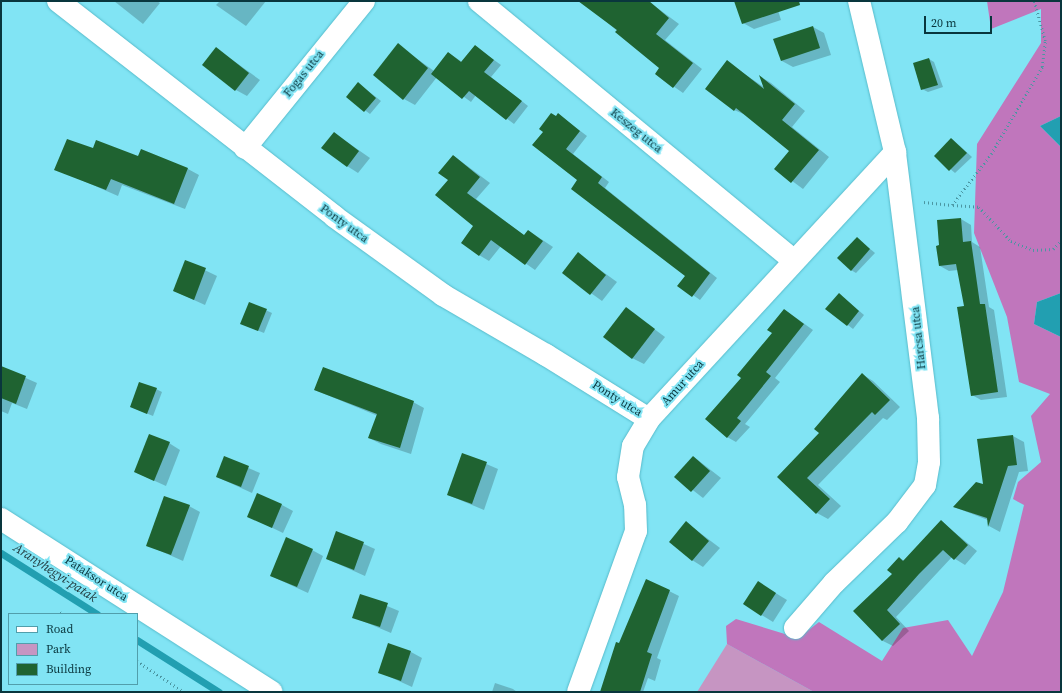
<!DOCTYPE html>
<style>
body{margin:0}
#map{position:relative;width:1062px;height:693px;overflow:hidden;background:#81e4f4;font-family:"Source Serif 4",serif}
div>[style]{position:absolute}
.green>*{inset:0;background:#c695c2}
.forest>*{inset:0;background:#c076bc}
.water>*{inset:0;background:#229fb1}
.shadow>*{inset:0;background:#0003}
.stream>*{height:7px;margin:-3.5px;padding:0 3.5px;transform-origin:3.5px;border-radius:3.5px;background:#229fb1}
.building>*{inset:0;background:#1f6331}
.path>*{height:2.5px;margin-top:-1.25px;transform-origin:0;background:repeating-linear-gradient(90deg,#4b96a2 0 1px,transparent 0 4px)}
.roads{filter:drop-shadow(0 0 1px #57bbcb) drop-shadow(0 0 1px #57bbcb)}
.minor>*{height:22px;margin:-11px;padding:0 11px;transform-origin:11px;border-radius:11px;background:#fff}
span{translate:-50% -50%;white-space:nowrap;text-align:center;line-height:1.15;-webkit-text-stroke:4px #81e4f4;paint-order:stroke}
.street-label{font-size:12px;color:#09363d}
.water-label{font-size:13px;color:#223c40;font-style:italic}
.frame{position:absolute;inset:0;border:2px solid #09363d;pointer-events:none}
.legend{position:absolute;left:8px;top:613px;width:130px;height:72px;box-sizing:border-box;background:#81e4f4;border:1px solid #519eab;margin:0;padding:5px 7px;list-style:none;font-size:12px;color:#09363d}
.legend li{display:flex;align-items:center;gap:8px;height:20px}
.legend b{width:20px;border:1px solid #519eab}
.scale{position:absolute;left:924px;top:16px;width:68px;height:18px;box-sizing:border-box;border:2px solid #09363d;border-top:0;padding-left:5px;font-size:12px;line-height:14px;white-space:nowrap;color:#09363d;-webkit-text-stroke:3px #81e4f4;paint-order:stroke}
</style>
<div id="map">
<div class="green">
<div style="clip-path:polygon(727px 644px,814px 692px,697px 692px)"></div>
</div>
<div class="forest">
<div style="clip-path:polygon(987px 1px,1061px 1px,1061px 116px,1040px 126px,1061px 147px,1061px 293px,1037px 302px,1034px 324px,1061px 337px,1061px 692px,814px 692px,727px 644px,726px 626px,736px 619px,798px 638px,819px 622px,882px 661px,903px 628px,948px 620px,972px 656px,1003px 592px,1024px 505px,1013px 499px,1018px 482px,1041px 462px,1031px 416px,1050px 394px,1019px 382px,1007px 317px,974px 233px,977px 144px,1041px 43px,1041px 9px,991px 29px)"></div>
</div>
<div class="water">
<div style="clip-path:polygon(1061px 116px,1061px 147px,1040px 126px)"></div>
<div style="clip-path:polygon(1061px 293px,1061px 337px,1034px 324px,1037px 302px)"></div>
</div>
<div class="shadow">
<div style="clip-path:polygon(114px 1px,157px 1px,160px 3px,143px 24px)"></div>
<div style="clip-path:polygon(220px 1px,266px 1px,246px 26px,216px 5px)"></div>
<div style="clip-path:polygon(582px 1px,648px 1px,679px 24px,665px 40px,702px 69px,683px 93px,656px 74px,661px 68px)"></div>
<div style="clip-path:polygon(735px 1px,775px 1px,781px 20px,754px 29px,743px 23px)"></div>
<div style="clip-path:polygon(813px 27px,824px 33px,831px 55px,793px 67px,782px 61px)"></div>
<div style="clip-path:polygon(398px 45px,434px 71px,449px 53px,462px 62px,475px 46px,501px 65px,491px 77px,528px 106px,514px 124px,476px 95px,471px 102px,437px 77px,415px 105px,404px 99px)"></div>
<div style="clip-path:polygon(216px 48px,260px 80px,247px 96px,236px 90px)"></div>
<div style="clip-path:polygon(929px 59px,934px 62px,943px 87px,928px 92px,922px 89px)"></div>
<div style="clip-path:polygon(727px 62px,765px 88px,761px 77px,771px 83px,805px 111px,792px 127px,829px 157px,803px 189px,776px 169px,790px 151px,746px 115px,734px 110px)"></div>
<div style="clip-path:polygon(363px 87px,381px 101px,370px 114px,347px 97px)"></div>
<div style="clip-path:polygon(558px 114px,587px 136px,573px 154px,609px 182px,605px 188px,717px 278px,700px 300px,679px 285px,686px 275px,573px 188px,579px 180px,534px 145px)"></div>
<div style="clip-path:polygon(334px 133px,370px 158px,358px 173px,347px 166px)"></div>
<div style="clip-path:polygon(952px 139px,972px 157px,955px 173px,935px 156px)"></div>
<div style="clip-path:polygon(454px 156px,490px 183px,476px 199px,525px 236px,529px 231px,553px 247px,535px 270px,501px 246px,489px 261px,479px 255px,474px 226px,449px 180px)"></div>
<div style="clip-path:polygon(139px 158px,188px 169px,199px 175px,185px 209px,122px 185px,118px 196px,56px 169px)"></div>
<div style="clip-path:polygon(961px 219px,971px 225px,972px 242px,980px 247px,989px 307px,994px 310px,1007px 397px,981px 400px,972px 395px,965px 307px,958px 270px,949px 271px,940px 266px,938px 221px)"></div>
<div style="clip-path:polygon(857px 238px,875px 253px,856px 273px,851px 270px)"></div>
<div style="clip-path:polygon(578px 254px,617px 282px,602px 301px,563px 273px)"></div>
<div style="clip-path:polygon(186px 261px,217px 276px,205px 305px,174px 291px)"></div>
<div style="clip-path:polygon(844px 298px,864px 315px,853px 329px,827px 309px)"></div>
<div style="clip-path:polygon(250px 303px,272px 313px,264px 333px,242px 324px)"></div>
<div style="clip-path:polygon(626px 308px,665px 337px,644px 364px,632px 358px)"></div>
<div style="clip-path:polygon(785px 310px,813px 330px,775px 378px,780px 382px,745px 424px,750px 427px,736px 442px,727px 437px,742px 378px,773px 333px)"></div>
<div style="clip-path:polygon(1px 367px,37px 383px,27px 409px,12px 403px,8px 414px,1px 411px)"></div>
<div style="clip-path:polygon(862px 374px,873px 381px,900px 407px,887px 420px,883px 418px,818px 485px,841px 506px,828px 519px,817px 513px,779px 477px,820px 433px)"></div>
<div style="clip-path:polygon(156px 389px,162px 392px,153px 416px,131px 407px)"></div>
<div style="clip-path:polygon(315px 390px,413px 402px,424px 408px,411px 454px,381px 444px,369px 438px,378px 416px)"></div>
<div style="clip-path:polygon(1013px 436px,1024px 442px,1028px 471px,1019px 472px,1000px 532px,989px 526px,988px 520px,954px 507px,984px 486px)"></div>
<div style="clip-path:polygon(169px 443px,180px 450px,166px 486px,135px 472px)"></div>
<div style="clip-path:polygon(463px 454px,498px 469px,484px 510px,448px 495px)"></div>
<div style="clip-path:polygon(694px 457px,721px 478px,703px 498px,676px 477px)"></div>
<div style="clip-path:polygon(225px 458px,260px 473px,252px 493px,217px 477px)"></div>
<div style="clip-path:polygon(282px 505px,293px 511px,283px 533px,248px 516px)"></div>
<div style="clip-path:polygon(189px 506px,200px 512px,183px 561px,147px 545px)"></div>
<div style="clip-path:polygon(941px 521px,977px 551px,965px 565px,952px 557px,896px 617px,909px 631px,893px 646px,883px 641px,855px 611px,893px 574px,899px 558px,905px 561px)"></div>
<div style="clip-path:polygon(687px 523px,720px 548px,703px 567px,692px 560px)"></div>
<div style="clip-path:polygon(337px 532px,375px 549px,365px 576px,327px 559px)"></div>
<div style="clip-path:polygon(312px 550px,323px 556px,308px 593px,271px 576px)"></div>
<div style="clip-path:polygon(769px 589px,787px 600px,773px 622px,744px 604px)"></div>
<div style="clip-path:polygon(669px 591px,679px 596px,657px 658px,661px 660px,655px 681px,648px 678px,643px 692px,601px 692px,620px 644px)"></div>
<div style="clip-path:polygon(361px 595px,399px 611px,391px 633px,353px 617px)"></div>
<div style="clip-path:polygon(411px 652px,422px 658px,412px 687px,379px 672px)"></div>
<div style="clip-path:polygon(495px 683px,513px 689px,517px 692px,492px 692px)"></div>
</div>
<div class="stream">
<div style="left:1px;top:553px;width:114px;rotate:32.4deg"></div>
<div style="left:137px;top:640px;width:97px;rotate:32.4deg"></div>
</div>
<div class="building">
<div style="clip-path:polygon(578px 1px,649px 1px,669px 18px,656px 34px,693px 63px,673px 88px,655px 74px,659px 68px,615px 32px,617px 30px)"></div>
<div style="clip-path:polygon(734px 1px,799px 1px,800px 5px,742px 24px)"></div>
<div style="clip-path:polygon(813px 26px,820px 48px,781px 61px,773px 39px)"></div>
<div style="clip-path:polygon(398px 43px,428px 68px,403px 100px,373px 75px)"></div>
<div style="clip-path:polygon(475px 45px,494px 60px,484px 72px,522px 101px,506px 120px,469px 91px,462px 99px,431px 74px,448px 52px,461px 62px)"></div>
<div style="clip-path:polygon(216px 47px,249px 73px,235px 91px,202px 65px)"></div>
<div style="clip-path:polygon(929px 58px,938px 85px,921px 90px,913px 63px)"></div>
<div style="clip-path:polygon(727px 60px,764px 89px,759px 75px,795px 104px,782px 120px,819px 150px,791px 183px,774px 169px,789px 151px,736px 108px,734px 111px,705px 89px)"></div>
<div style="clip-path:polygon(358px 82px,376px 98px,364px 112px,346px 97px)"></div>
<div style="clip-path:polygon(551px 113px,556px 116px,558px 113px,580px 131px,566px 149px,602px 177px,598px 183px,710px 273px,692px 297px,677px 286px,685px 276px,571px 189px,577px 180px,532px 145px,543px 132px,539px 129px)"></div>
<div style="clip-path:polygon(334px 132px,359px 151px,347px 167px,321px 148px)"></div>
<div style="clip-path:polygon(951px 138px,967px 153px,949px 171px,934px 156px)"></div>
<div style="clip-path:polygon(67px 139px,93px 148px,96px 140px,138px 156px,141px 149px,188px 168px,174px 204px,111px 179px,106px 190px,54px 170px)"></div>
<div style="clip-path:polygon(453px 155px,480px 177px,467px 193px,524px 235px,528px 230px,543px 241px,525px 265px,491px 240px,479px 256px,461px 243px,473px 226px,435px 195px,448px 180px,438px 173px)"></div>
<div style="clip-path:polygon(961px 218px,963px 242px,971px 241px,980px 304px,985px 304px,998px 392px,971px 396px,957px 307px,964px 306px,956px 264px,939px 266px,936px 246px,939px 245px,937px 220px)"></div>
<div style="clip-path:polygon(857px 237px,870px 249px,851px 271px,837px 258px)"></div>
<div style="clip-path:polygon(578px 252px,606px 275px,590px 295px,562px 273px)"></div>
<div style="clip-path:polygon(185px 260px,206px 268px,194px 300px,173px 291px)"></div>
<div style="clip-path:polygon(839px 293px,859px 311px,847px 326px,825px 309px)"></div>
<div style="clip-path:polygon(249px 302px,267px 309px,258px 331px,240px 324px)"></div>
<div style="clip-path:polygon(626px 307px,655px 329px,632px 359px,603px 337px)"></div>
<div style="clip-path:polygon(784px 309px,804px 324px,766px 372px,771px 376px,737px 418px,741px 421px,727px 438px,705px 419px,741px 378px,737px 375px,772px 333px,767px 330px)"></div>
<div style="clip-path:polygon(1px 366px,26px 376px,16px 404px,1px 398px)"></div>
<div style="clip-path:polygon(323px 367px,414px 401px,400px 448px,368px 438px,377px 414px,314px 390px)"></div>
<div style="clip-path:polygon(862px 373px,890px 400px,875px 415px,872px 412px,807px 478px,830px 499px,816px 514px,777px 477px,819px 433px,814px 429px)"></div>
<div style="clip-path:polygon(139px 382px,157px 388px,147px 414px,130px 407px)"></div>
<div style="clip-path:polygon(149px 434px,170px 442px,154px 481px,134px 472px)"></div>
<div style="clip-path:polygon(1013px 435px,1017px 465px,1008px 466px,988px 527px,987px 518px,953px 507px,976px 482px,983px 484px,977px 439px)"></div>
<div style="clip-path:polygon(462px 453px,487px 462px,472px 504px,447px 495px)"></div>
<div style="clip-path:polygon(224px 456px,249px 466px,241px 487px,216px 477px)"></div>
<div style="clip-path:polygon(693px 456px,710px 471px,691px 492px,674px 477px)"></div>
<div style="clip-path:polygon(257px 493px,282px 504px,272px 528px,247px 517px)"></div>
<div style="clip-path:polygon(164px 496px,190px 505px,171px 555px,146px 546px)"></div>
<div style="clip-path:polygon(941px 520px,968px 545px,954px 560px,943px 550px,919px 574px,887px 610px,900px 624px,882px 641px,853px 611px,892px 574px,887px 570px,899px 557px,903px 561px)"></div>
<div style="clip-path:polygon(686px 521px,709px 541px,692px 561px,669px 542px)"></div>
<div style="clip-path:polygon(336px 531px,364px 542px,354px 570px,326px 559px)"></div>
<div style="clip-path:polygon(286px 537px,313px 549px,297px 587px,270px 576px)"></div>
<div style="clip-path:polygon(646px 579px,670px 590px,647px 652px,652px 654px,640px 692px,600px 692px,616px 642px,619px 643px)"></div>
<div style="clip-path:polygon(758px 581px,776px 593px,761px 616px,743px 604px)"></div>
<div style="clip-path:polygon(360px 594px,388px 603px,380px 627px,352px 618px)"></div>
<div style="clip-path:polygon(388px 643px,411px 651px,401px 681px,378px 673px)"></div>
</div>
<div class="path">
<div style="left:924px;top:202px;width:28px;rotate:6deg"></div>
<div style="left:952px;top:205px;width:64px;rotate:-52.6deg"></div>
<div style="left:991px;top:154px;width:101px;rotate:-59.6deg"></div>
<div style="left:1042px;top:67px;width:26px;rotate:-83deg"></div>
<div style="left:1045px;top:41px;width:41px;rotate:-105.4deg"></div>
<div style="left:953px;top:205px;width:26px;rotate:4deg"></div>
<div style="left:979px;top:207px;width:47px;rotate:46.7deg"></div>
<div style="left:1011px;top:241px;width:24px;rotate:22deg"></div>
<div style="left:1033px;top:250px;width:20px;rotate:-3deg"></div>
<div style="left:1053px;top:249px;width:11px;rotate:-45deg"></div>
<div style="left:60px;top:612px;width:4px;rotate:34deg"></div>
<div style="left:137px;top:661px;width:56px;rotate:33.4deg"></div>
</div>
<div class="roads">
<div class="minor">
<div style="left:58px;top:1px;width:351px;rotate:37.9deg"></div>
<div style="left:335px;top:217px;width:133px;rotate:35.8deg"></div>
<div style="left:443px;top:295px;width:119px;rotate:30.2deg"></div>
<div style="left:546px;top:355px;width:121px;rotate:31.9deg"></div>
<div style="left:479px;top:1px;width:408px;rotate:39.5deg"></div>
<div style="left:245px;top:148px;width:189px;rotate:-51deg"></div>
<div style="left:1px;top:519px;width:321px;rotate:32.6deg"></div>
<div style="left:795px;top:628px;width:60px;rotate:-49.1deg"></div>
<div style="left:834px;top:583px;width:88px;rotate:-44.1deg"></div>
<div style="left:897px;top:522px;width:46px;rotate:-52.9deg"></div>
<div style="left:925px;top:485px;width:23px;rotate:-80deg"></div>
<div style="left:929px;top:462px;width:44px;rotate:-91.3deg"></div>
<div style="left:928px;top:418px;width:268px;rotate:-97.1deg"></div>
<div style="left:895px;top:152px;width:155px;rotate:-103.4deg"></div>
<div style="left:578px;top:692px;width:171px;rotate:-70.2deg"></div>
<div style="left:636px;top:531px;width:26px;rotate:-92deg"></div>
<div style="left:635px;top:505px;width:29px;rotate:-104deg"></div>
<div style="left:628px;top:477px;width:31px;rotate:-81deg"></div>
<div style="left:633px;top:446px;width:31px;rotate:-59deg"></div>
<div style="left:649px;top:419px;width:363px;rotate:-47.3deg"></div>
</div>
</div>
<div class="street-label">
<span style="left:304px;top:74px;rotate:-51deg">Fogas utca</span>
<span style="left:636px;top:131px;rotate:39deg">Keszeg utca</span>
<span style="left:344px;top:224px;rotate:36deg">Ponty utca</span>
<span style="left:919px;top:338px;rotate:-96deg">Harcsa utca</span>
<span style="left:683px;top:383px;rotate:-48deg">Amur utca</span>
<span style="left:617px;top:399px;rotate:32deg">Ponty utca</span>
<span style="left:96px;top:579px;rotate:33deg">Pataksor utca</span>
</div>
<div class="water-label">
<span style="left:55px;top:573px;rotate:33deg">Aranyhegyi-patak</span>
</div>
<div class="frame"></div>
<ul class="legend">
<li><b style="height:5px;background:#fff"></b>Road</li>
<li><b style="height:11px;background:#c695c2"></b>Park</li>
<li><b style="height:11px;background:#1f6331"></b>Building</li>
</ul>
<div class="scale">20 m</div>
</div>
